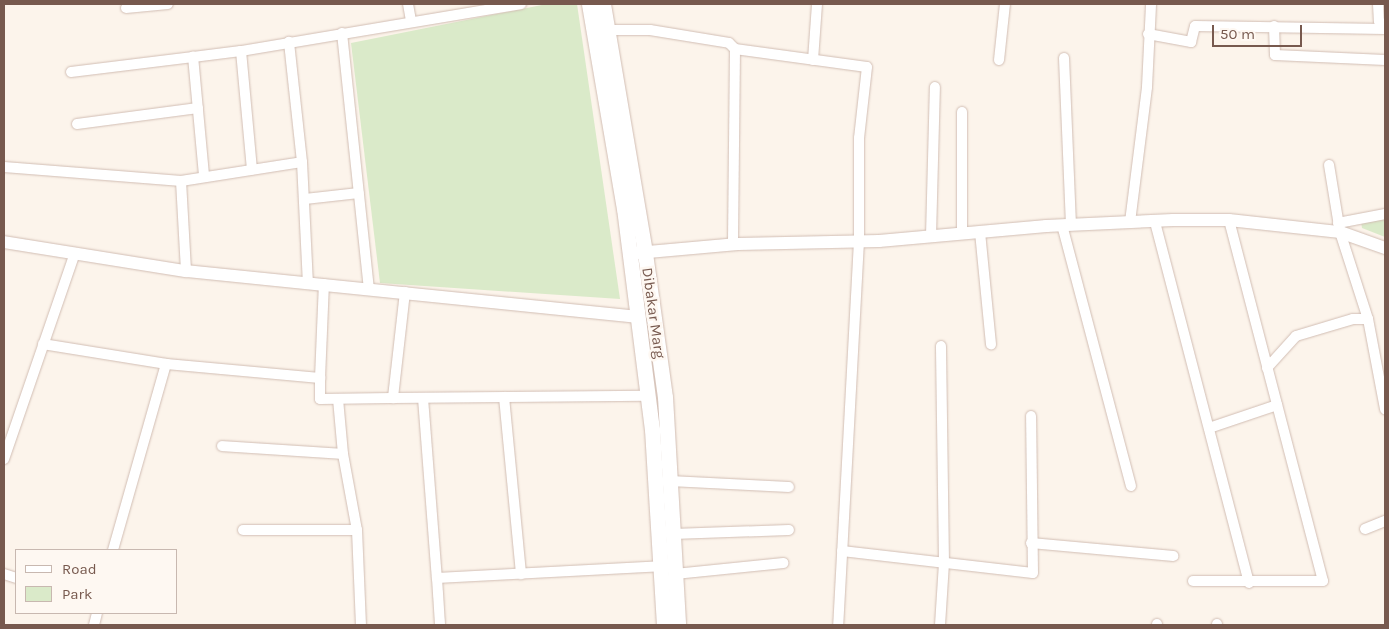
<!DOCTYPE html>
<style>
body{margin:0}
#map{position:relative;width:1389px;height:629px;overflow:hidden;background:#fcf4eb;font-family:Karla,sans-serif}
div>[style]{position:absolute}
.green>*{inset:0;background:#daeac9}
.roads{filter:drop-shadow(0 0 1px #d1bdb3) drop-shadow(0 0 1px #d1bdb3)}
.minor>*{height:10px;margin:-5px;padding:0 5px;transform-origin:5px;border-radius:5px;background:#fff}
.tertiary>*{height:12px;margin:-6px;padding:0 6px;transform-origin:6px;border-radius:6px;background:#fff}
.secondary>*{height:15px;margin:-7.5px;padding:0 7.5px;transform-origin:7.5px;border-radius:7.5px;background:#fff}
span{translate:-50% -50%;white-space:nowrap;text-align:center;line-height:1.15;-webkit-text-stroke:5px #fef8f2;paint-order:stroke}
.street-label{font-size:15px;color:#77594e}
.frame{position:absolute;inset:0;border:5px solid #77594e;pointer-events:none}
.legend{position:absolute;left:15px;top:549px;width:162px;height:65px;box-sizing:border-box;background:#fef8f2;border:1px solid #c8b8b0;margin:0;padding:6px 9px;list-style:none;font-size:15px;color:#77594e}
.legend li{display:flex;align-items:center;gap:10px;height:25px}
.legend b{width:25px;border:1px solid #c8b8b0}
.scale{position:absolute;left:1212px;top:25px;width:90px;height:22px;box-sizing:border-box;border:2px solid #77594e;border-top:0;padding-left:6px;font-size:15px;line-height:18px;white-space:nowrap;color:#77594e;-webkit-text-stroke:4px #fef8f2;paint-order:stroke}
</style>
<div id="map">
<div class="green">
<div style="clip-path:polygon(547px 4px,577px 4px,620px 299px,380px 283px,351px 43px)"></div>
<div style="clip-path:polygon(1385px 219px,1385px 237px,1362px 228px,1361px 222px)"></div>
</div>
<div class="roads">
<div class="minor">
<div style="left:408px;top:4px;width:17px;rotate:80deg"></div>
<div style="left:1378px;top:4px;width:17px;rotate:87deg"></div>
<div style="left:1379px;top:21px;width:9px;rotate:49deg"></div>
<div style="left:126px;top:8px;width:42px;rotate:-5.4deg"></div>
<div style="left:1274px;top:26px;width:29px;rotate:88deg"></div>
<div style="left:1275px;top:55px;width:110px;rotate:2.6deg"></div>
<div style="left:608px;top:30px;width:42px"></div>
<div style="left:650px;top:30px;width:80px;rotate:9.3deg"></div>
<div style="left:729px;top:43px;width:8px;rotate:45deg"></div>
<div style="left:735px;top:49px;width:196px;rotate:90.6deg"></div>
<div style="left:342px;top:33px;width:257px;rotate:84deg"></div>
<div style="left:1148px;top:34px;width:44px;rotate:10.5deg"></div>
<div style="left:1191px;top:42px;width:16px;rotate:-76deg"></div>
<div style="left:1195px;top:26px;width:190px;rotate:0.9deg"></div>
<div style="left:735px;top:49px;width:133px;rotate:7.8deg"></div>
<div style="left:867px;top:67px;width:71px;rotate:96.4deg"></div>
<div style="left:859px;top:138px;width:103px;rotate:90deg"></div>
<div style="left:859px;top:241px;width:385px;rotate:93.1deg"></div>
<div style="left:241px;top:51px;width:284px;rotate:-9.5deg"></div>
<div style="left:1064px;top:58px;width:167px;rotate:87.6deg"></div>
<div style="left:813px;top:60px;width:56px;rotate:-85.9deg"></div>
<div style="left:999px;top:60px;width:56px;rotate:-83.9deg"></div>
<div style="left:71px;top:72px;width:123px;rotate:-7deg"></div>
<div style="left:962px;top:112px;width:121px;rotate:90deg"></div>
<div style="left:77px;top:124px;width:122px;rotate:-7.5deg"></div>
<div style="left:302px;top:162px;width:121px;rotate:87.2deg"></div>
<div style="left:4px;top:167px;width:178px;rotate:4.5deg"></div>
<div style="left:181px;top:181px;width:122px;rotate:-8.9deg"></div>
<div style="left:302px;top:162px;width:121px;rotate:-96.2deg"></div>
<div style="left:204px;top:175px;width:119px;rotate:-95.3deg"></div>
<div style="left:193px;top:57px;width:48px;rotate:-7.1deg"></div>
<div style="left:241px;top:51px;width:119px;rotate:84.7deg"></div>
<div style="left:181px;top:181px;width:90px;rotate:86.8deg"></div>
<div style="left:305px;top:199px;width:54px;rotate:-6.3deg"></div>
<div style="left:1130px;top:222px;width:136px;rotate:-82.8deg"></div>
<div style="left:1147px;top:87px;width:83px;rotate:-87.2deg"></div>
<div style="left:1155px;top:222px;width:373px;rotate:75.4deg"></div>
<div style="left:1338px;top:223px;width:48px;rotate:-10.8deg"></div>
<div style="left:1062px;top:225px;width:270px;rotate:75.2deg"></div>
<div style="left:980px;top:232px;width:113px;rotate:84.4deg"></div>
<div style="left:931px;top:236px;width:149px;rotate:-88.5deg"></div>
<div style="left:405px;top:292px;width:107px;rotate:96.5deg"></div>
<div style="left:393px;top:398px;width:254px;rotate:-0.5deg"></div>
<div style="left:1368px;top:319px;width:92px;rotate:79.3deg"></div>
<div style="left:43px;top:344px;width:125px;rotate:9.2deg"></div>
<div style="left:1267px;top:368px;width:43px;rotate:-47.8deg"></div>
<div style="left:1296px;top:336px;width:59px;rotate:-16.6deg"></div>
<div style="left:1353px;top:319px;width:15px"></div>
<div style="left:1368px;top:319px;width:91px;rotate:-107.8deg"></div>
<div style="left:1340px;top:232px;width:68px;rotate:-99.3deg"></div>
<div style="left:320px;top:378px;width:21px;rotate:90deg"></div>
<div style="left:320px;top:399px;width:73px;rotate:-0.8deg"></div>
<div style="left:504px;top:397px;width:178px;rotate:84.5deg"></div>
<div style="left:423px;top:398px;width:181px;rotate:85.6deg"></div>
<div style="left:437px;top:578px;width:228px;rotate:-3deg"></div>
<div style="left:338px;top:399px;width:55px;rotate:84.8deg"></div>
<div style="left:343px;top:454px;width:77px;rotate:79.6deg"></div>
<div style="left:357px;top:530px;width:95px;rotate:87.6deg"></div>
<div style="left:1209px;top:428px;width:72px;rotate:-18.7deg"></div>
<div style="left:222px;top:446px;width:121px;rotate:3.8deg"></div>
<div style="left:4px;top:459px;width:218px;rotate:-71deg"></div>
<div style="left:670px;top:481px;width:119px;rotate:2.9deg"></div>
<div style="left:1365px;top:529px;width:22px;rotate:-22deg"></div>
<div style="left:243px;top:530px;width:114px"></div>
<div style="left:673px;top:534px;width:116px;rotate:-2deg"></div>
<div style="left:1031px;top:543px;width:143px;rotate:5.2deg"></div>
<div style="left:113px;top:550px;width:193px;rotate:-74.1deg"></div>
<div style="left:166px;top:364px;width:155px;rotate:5.2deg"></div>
<div style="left:320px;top:378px;width:94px;rotate:-87.6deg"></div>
<div style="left:842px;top:551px;width:192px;rotate:6.6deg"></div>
<div style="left:1033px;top:573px;width:157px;rotate:-90.7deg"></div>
<div style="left:4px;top:574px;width:13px;rotate:18deg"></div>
<div style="left:675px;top:574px;width:109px;rotate:-5.8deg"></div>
<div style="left:437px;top:578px;width:47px;rotate:86.3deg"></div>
<div style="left:1193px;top:581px;width:130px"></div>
<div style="left:1323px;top:581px;width:373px;rotate:-104.6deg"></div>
<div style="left:1157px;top:624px;width:1px;rotate:90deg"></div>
<div style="left:1217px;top:624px;width:1px;rotate:90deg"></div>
<div style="left:94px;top:625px;width:12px;rotate:-76deg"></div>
<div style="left:940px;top:625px;width:62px;rotate:-86.3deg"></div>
<div style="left:944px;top:563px;width:217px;rotate:-90.8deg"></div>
</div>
<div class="tertiary">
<div style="left:4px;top:242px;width:184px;rotate:9.1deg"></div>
<div style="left:186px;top:271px;width:454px;rotate:5.8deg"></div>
<div style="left:637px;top:253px;width:101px;rotate:-5.1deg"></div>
<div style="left:738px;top:244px;width:141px;rotate:-1.2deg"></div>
<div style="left:879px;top:241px;width:168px;rotate:-5.1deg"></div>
<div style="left:1046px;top:226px;width:127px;rotate:-2.7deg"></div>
<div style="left:1173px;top:220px;width:56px"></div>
<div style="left:1229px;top:220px;width:112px;rotate:6.2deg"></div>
<div style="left:1340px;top:232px;width:48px;rotate:19.6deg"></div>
</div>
<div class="secondary">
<div style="left:589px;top:4px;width:207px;rotate:80.3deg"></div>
<div style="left:624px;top:208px;width:223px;rotate:82.8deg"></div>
<div style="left:652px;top:429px;width:196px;rotate:86.5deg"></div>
<div style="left:603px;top:4px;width:253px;rotate:80.4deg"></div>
<div style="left:645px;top:253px;width:145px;rotate:82.1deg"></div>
<div style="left:665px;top:397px;width:228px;rotate:86.7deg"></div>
</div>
</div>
<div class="street-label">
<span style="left:653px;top:313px;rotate:82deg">Dibakar Marg</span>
</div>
<div class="frame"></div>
<ul class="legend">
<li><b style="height:6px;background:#fff"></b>Road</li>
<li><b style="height:14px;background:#daeac9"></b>Park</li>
</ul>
<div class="scale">50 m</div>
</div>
